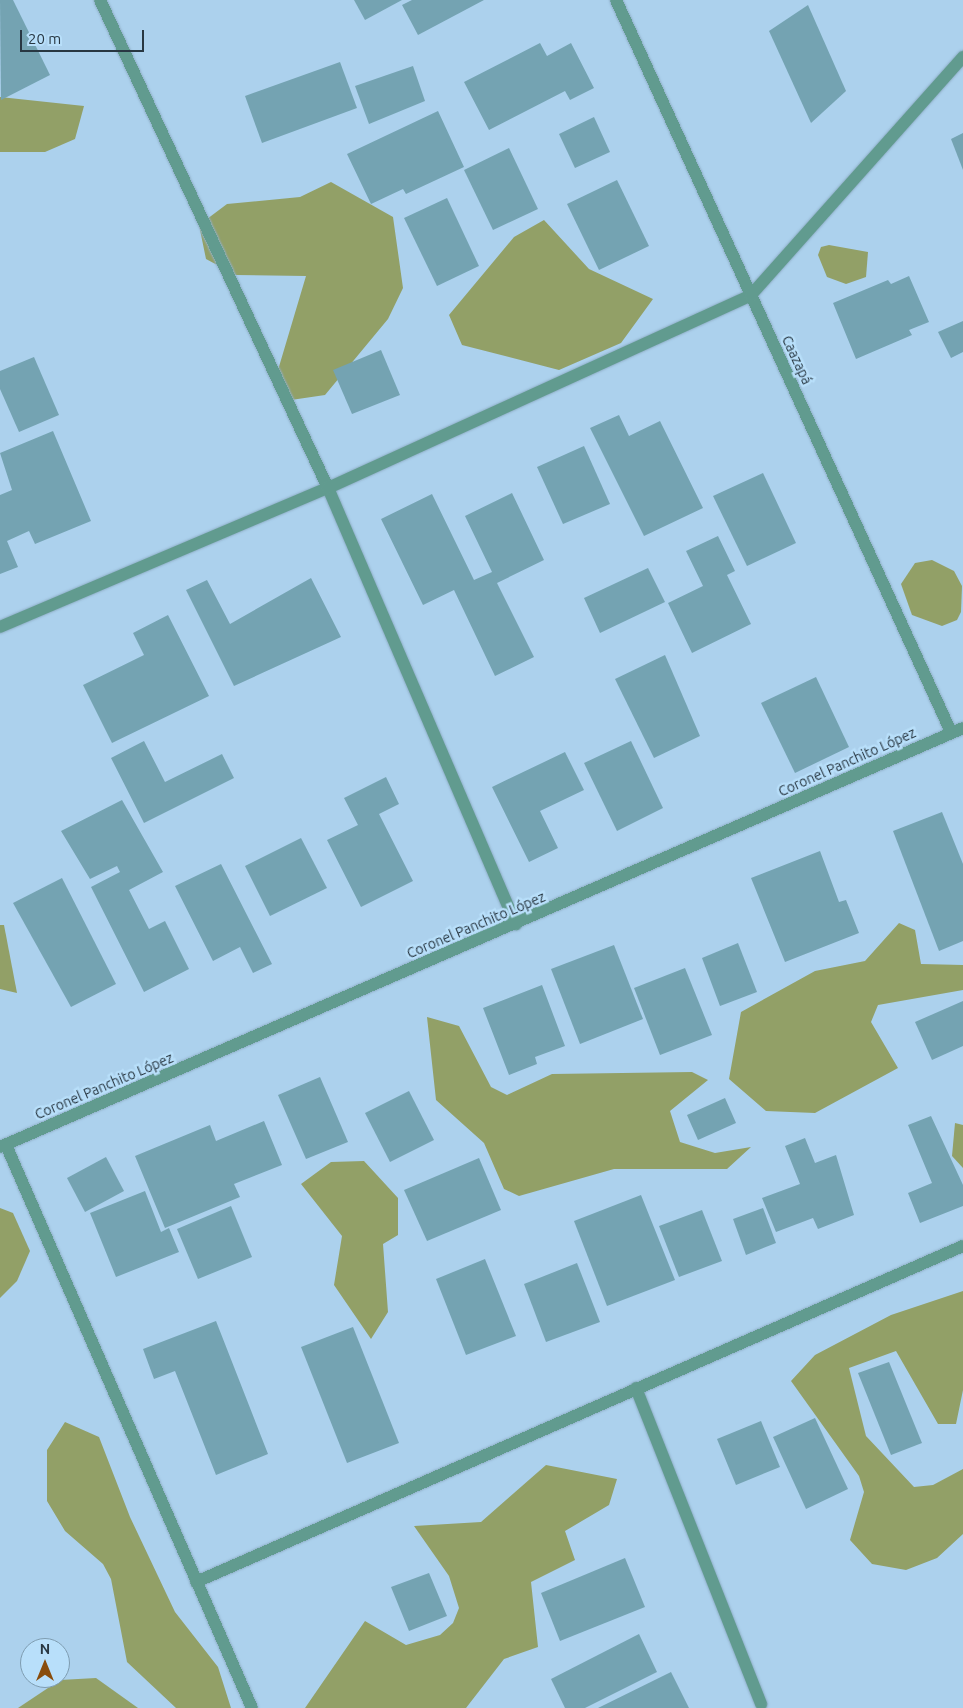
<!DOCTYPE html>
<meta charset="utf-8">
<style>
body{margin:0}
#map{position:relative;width:963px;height:1708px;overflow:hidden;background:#acd1ed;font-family:Ubuntu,sans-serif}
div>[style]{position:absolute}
.forest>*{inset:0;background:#92a067}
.building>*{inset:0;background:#74a3b2}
.roads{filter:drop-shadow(0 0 1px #8fafc7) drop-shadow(0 0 1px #8fafc7)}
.minor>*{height:12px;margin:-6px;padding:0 6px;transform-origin:6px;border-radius:6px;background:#619b8f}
span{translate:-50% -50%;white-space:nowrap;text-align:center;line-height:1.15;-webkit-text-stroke:5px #b8dffa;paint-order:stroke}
.street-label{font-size:14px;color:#283742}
.north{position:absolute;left:20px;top:1638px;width:50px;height:50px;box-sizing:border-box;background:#b8dffa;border:1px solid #7e9cb0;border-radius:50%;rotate:0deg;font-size:14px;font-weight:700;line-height:20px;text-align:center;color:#283742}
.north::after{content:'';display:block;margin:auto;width:18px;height:22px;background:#894d0c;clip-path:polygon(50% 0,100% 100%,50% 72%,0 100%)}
.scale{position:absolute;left:20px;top:30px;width:124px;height:22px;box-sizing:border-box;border:2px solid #283742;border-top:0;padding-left:6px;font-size:15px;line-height:18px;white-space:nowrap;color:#283742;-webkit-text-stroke:4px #b8dffa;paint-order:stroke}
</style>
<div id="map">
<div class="forest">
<div style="clip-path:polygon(0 97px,84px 106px,75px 139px,45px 152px,0 152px)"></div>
<div style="clip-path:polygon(331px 182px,393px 217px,403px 288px,388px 319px,325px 395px,291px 400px,278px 370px,306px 276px,236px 275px,206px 259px,199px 225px,227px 204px,300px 197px)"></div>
<div style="clip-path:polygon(544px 220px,589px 269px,653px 299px,621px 343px,559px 370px,462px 345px,449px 315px,514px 237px)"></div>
<div style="clip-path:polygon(829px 245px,868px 252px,866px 277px,846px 284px,827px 277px,818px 255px,821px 247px)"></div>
<div style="clip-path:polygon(932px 560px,954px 571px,962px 586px,961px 612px,957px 620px,942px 626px,912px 615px,901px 584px,915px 563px)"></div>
<div style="clip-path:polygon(899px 923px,915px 930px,921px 964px,963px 965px,963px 990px,878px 1005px,871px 1022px,898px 1068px,815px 1113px,766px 1111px,729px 1079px,741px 1012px,815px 971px,865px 961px)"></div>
<div style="clip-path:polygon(0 925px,4px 925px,17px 993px,0 989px)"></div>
<div style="clip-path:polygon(427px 1017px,459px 1026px,491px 1087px,507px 1095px,552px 1074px,692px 1072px,708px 1080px,670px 1111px,680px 1142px,715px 1153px,751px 1147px,727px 1169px,614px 1169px,519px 1196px,504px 1189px,484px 1143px,436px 1100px)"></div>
<div style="clip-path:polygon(955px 1123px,963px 1125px,963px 1168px,952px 1156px)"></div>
<div style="clip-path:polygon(364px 1161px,398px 1198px,398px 1235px,383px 1244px,388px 1312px,371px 1339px,334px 1285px,342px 1236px,301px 1184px,331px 1162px)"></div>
<div style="clip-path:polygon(0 1208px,13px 1213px,30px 1251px,17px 1281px,0 1298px)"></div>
<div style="clip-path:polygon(963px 1291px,963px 1390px,956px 1424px,938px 1424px,896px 1351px,849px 1368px,866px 1436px,914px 1487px,933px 1485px,963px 1469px,963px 1534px,937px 1558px,906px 1570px,872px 1564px,850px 1540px,864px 1492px,859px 1476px,791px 1381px,815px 1355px,891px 1315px)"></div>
<div style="clip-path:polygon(65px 1422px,99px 1437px,130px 1517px,175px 1612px,218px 1667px,231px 1708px,176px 1708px,127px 1662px,111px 1579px,103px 1564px,65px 1531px,47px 1501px,47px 1450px)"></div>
<div style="clip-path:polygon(546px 1465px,617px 1479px,609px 1505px,565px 1531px,575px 1560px,531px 1582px,538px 1647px,504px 1659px,466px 1708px,305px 1708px,365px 1621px,406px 1645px,440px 1635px,453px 1623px,459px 1608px,449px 1576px,414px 1526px,481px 1522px)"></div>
<div style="clip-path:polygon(96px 1678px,138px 1708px,18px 1708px,60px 1680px)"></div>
</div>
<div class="building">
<div style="clip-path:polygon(0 0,13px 0,50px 75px,1px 100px)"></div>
<div style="clip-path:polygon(354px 0,402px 0,365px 20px)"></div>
<div style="clip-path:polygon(412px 0,484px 0,418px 35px,402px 5px)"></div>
<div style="clip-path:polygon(808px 5px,846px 91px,811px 123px,769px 31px)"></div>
<div style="clip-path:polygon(540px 43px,547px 56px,571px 43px,594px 88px,570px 100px,565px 91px,489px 130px,464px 82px)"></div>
<div style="clip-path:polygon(340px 62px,357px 108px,262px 143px,245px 96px)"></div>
<div style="clip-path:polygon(413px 66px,425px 101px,369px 124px,355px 86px)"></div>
<div style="clip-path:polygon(438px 111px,464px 167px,406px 194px,403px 189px,371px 204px,347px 154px)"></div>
<div style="clip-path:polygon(594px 117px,610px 152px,575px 168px,559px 134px)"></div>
<div style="clip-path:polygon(963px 133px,963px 170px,951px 139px)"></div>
<div style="clip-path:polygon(509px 148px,538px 209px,493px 230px,464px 170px)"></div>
<div style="clip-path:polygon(617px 180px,649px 246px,599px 270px,567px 204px)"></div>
<div style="clip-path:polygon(447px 198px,479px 266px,437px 286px,404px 218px)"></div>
<div style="clip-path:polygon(909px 276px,929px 322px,909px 330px,912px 335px,856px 359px,833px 303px,888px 280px,891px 284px)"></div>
<div style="clip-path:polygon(963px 321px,963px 352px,951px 358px,938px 332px)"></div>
<div style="clip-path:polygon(381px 350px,400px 395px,352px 414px,333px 370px)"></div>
<div style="clip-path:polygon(34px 357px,59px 415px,19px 432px,0 389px,0 371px)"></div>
<div style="clip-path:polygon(619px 415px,629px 436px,660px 421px,703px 508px,644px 536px,590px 428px)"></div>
<div style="clip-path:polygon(53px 431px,91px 521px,35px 544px,29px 531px,7px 541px,18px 567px,0 574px,0 495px,12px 490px,0 453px)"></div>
<div style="clip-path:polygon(584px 446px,610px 504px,563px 524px,537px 467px)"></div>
<div style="clip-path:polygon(763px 473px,796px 543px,747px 566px,713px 496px)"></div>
<div style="clip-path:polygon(512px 493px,544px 560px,497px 583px,534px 657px,495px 676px,454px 590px,423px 605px,381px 519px,432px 494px,474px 580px,492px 572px,465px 516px)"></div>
<div style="clip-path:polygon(718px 536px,735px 571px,727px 575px,751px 624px,692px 653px,668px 603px,703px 586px,686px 551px)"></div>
<div style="clip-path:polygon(648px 568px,665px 602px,600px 633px,584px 598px)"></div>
<div style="clip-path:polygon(311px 578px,341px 637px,234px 686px,186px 590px,207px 580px,230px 624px)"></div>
<div style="clip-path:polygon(168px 615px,209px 696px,112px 743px,83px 685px,144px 655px,133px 633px)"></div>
<div style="clip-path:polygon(665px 655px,700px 736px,654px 758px,615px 679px)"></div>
<div style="clip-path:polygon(816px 677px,849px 747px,795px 773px,761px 703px)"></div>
<div style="clip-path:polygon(144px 741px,165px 782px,222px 754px,234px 778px,144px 823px,111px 758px)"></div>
<div style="clip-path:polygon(631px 741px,663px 808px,617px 831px,584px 763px)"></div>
<div style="clip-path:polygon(565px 752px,584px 790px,540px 811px,558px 848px,529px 862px,492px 787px)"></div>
<div style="clip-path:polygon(386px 777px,399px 804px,379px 814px,413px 881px,361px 907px,327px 840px,358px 825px,344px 798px)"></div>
<div style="clip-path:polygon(122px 800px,163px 872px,129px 890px,149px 929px,165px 921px,189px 969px,144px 992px,91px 887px,120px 872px,117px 866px,90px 879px,61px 831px)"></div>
<div style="clip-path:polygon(942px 812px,963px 864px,963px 941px,939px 951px,893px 831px)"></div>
<div style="clip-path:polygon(301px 838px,327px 888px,270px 916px,245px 866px)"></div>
<div style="clip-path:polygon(820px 851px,839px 902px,846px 900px,859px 933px,785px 962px,751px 878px)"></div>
<div style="clip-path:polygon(221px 864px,272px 964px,253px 973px,240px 947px,213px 961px,175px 886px)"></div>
<div style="clip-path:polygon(62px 878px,116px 984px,71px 1007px,13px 903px)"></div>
<div style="clip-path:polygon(738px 943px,757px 992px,720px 1006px,702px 958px)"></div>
<div style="clip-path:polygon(614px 945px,643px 1019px,580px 1044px,551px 969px)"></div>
<div style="clip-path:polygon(685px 968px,712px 1035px,660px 1055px,634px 988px)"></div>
<div style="clip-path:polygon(542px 985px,565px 1046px,535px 1057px,537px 1064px,509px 1075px,483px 1008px)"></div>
<div style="clip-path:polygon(963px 1001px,963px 1046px,932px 1060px,915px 1022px)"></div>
<div style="clip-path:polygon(320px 1077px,348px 1142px,306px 1159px,278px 1095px)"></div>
<div style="clip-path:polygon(409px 1091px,434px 1140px,390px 1162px,365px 1113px)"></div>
<div style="clip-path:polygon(725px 1098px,736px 1123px,698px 1140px,687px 1115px)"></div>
<div style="clip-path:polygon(931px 1116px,963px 1185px,963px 1206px,920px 1223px,908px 1193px,932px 1183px,908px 1125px)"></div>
<div style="clip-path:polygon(264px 1121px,282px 1165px,234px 1184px,240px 1197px,165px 1228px,135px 1156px,210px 1125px,216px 1141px)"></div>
<div style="clip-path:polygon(805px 1138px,815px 1163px,836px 1155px,854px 1215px,818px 1229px,813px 1218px,776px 1232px,762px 1198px,800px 1184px,785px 1146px)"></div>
<div style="clip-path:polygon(106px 1157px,124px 1191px,85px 1212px,67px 1178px)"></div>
<div style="clip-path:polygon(479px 1158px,501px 1210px,427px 1241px,404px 1190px)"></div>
<div style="clip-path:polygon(145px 1191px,161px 1232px,169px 1228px,179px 1252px,116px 1277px,90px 1213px)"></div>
<div style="clip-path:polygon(641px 1195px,675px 1280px,607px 1306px,574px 1221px)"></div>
<div style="clip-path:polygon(231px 1206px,252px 1257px,198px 1279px,177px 1229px)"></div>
<div style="clip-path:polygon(763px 1208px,776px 1243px,746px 1255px,733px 1219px)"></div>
<div style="clip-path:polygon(702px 1210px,722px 1261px,679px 1277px,659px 1226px)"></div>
<div style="clip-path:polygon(485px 1259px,516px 1336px,466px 1355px,436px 1279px)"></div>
<div style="clip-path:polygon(577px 1263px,600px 1322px,546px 1342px,524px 1284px)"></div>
<div style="clip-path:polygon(216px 1321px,268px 1454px,216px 1475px,175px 1371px,154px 1379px,143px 1349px)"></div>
<div style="clip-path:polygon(353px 1327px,399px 1443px,347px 1463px,301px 1347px)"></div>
<div style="clip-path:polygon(889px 1362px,922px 1443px,891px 1455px,858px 1373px)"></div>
<div style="clip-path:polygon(815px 1418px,848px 1489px,806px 1509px,773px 1437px)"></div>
<div style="clip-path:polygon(761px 1421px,780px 1467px,736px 1485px,717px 1439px)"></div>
<div style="clip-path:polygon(625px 1558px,645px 1607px,560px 1641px,541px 1593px)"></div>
<div style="clip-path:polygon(429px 1573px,447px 1616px,409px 1631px,391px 1587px)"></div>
<div style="clip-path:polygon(639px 1634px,657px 1672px,585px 1708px,565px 1708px,551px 1679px)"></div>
<div style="clip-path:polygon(671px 1672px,689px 1708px,598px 1708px)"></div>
</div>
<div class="roads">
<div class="minor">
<div style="left:100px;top:0;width:539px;rotate:64.96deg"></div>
<div style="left:328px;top:488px;width:475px;rotate:66.7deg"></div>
<div style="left:616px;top:0;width:805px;rotate:65.41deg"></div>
<div style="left:0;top:627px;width:356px;rotate:-23deg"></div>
<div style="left:328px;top:488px;width:465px;rotate:-24.5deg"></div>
<div style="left:751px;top:295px;width:319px;rotate:-48.3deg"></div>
<div style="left:6px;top:1145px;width:614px;rotate:66.4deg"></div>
<div style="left:0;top:1147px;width:1050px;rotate:-23.51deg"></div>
<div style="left:636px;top:1388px;width:340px;rotate:68.4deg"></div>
<div style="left:196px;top:1582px;width:837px;rotate:-23.66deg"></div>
</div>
</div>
<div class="street-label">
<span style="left:797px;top:360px;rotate:65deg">Caazapá</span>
<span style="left:847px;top:762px;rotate:-24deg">Coronel Panchito López</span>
<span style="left:476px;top:925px;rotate:-23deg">Coronel Panchito López</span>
<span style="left:104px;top:1086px;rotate:-23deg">Coronel Panchito López</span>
</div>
<div class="north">N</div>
<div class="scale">20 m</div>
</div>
